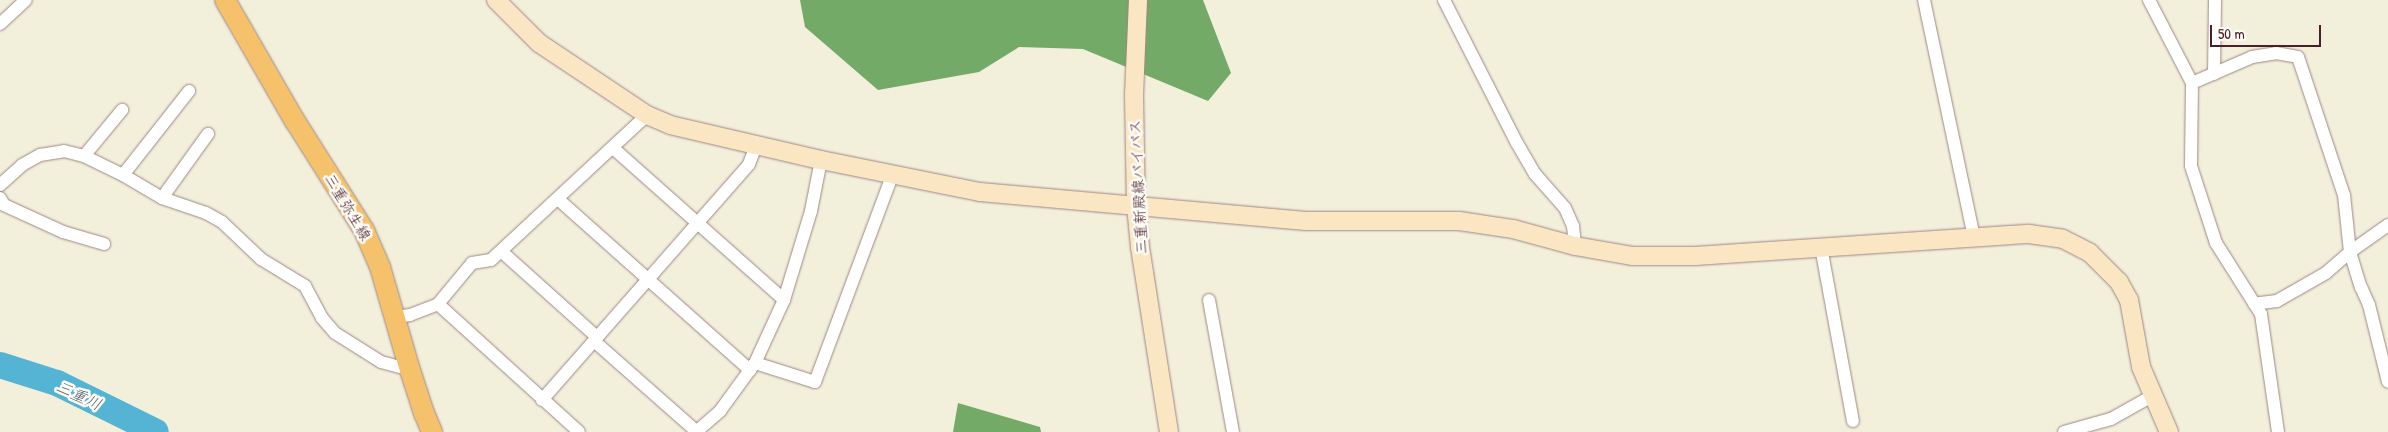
<!DOCTYPE html>
<meta charset="utf-8">
<style>
body{margin:0}
#map{position:relative;width:2388px;height:432px;overflow:hidden;background:#f2efdb;font-family:"Patrick Hand","Klee One",sans-serif}
div>[style]{position:absolute}
.forest>*{inset:0;background:#74aa68}
.river>*{height:26px;margin:-13px;padding:0 13px;transform-origin:13px;border-radius:13px;background:#55b4d3}
.roads{filter:drop-shadow(0 0 1px #9e8783) drop-shadow(0 0 1px #9e8783)}
.street>*{height:12px;margin:-6px;padding:0 6px;transform-origin:6px;border-radius:6px;background:#fff}
.secondary>*{height:18px;margin:-9px;padding:0 9px;transform-origin:9px;border-radius:9px;background:#fbe6c4}
.primary>*{height:20px;margin:-10px;padding:0 10px;transform-origin:10px;border-radius:10px;background:#f5c16b}
span{translate:-50% -50%;white-space:nowrap;text-align:center;line-height:1.15;-webkit-text-stroke:5px #fdfcf7;paint-order:stroke}
.street-label{font-size:15px;color:#4a1f2b}
.water-label{font-size:16px;color:#4e5b6e;font-style:italic}
.scale{position:absolute;left:2210px;top:25px;width:111px;height:22px;box-sizing:border-box;border:2px solid #4a1f2b;border-top:0;padding-left:6px;font-size:15px;line-height:18px;white-space:nowrap;color:#4a1f2b;-webkit-text-stroke:4px #fdfcf7;paint-order:stroke}
</style>
<div id="map">
<div class="forest">
<div style="clip-path:polygon(800px 0,1203px 0,1231px 73px,1208px 101px,1083px 49px,1019px 47px,979px 72px,878px 90px,805px 27px)"></div>
<div style="clip-path:polygon(958px 403px,1040px 427px,1041px 432px,953px 432px)"></div>
</div>
<div class="river">
<div style="left:0;top:365px;width:60px;rotate:17.5deg"></div>
<div style="left:57px;top:383px;width:110px;rotate:26.3deg"></div>
</div>
<div class="roads">
<div class="street">
<div style="left:1444px;top:0;width:161px;rotate:63deg"></div>
<div style="left:1517px;top:143px;width:36px;rotate:60deg"></div>
<div style="left:1535px;top:174px;width:45px;rotate:48.6deg"></div>
<div style="left:1565px;top:208px;width:20px;rotate:66deg"></div>
<div style="left:1573px;top:226px;width:20px;rotate:84deg"></div>
<div style="left:1924px;top:0;width:243px;rotate:78.1deg"></div>
<div style="left:2149px;top:0;width:93px;rotate:62.6deg"></div>
<div style="left:2192px;top:83px;width:83px;rotate:90.7deg"></div>
<div style="left:2191px;top:166px;width:81px;rotate:72deg"></div>
<div style="left:2216px;top:243px;width:84px;rotate:57.6deg"></div>
<div style="left:2261px;top:314px;width:119px;rotate:81.8deg"></div>
<div style="left:0;top:24px;width:35px;rotate:-43deg"></div>
<div style="left:2214px;top:74px;width:74px;rotate:-89.2deg"></div>
<div style="left:2192px;top:83px;width:65px;rotate:-23.4deg"></div>
<div style="left:2252px;top:57px;width:24px;rotate:-9deg"></div>
<div style="left:2276px;top:53px;width:22px;rotate:10deg"></div>
<div style="left:2298px;top:57px;width:145px;rotate:71.6deg"></div>
<div style="left:2344px;top:195px;width:57px;rotate:84deg"></div>
<div style="left:2350px;top:252px;width:32px;rotate:139deg"></div>
<div style="left:2326px;top:273px;width:56px;rotate:150.3deg"></div>
<div style="left:2277px;top:301px;width:23px;rotate:173deg"></div>
<div style="left:613px;top:148px;width:229px;rotate:41.6deg"></div>
<div style="left:84px;top:156px;width:60px;rotate:-50.4deg"></div>
<div style="left:123px;top:175px;width:107px;rotate:-51.8deg"></div>
<div style="left:0;top:185px;width:30px;rotate:-42deg"></div>
<div style="left:22px;top:165px;width:21px;rotate:-29deg"></div>
<div style="left:40px;top:155px;width:24px;rotate:-9deg"></div>
<div style="left:64px;top:151px;width:21px;rotate:14deg"></div>
<div style="left:84px;top:156px;width:43px;rotate:26deg"></div>
<div style="left:123px;top:175px;width:45px;rotate:30.5deg"></div>
<div style="left:162px;top:198px;width:46px;rotate:18.8deg"></div>
<div style="left:206px;top:213px;width:18px;rotate:29deg"></div>
<div style="left:222px;top:222px;width:54px;rotate:43.5deg"></div>
<div style="left:261px;top:259px;width:52px;rotate:31.5deg"></div>
<div style="left:305px;top:286px;width:36px;rotate:62deg"></div>
<div style="left:322px;top:318px;width:20px;rotate:49deg"></div>
<div style="left:335px;top:333px;width:54px;rotate:32.2deg"></div>
<div style="left:381px;top:362px;width:30px;rotate:15deg"></div>
<div style="left:0;top:198px;width:8px;rotate:60deg"></div>
<div style="left:4px;top:205px;width:65px;rotate:24.6deg"></div>
<div style="left:63px;top:232px;width:43px;rotate:16.3deg"></div>
<div style="left:162px;top:198px;width:79px;rotate:-54.3deg"></div>
<div style="left:559px;top:200px;width:256px;rotate:41.7deg"></div>
<div style="left:2388px;top:225px;width:47px;rotate:144.6deg"></div>
<div style="left:2350px;top:252px;width:37px;rotate:73deg"></div>
<div style="left:2361px;top:287px;width:20px;rotate:66deg"></div>
<div style="left:2369px;top:305px;width:79px;rotate:76.1deg"></div>
<div style="left:1821px;top:247px;width:177px;rotate:79.6deg"></div>
<div style="left:501px;top:251px;width:129px;rotate:41.9deg"></div>
<div style="left:1209px;top:300px;width:134px;rotate:79.7deg"></div>
<div style="left:438px;top:304px;width:190px;rotate:42.2deg"></div>
<div style="left:396px;top:317px;width:14px;rotate:-8deg"></div>
<div style="left:410px;top:315px;width:30px;rotate:-21deg"></div>
<div style="left:438px;top:304px;width:53px;rotate:-50.3deg"></div>
<div style="left:472px;top:263px;width:19px;rotate:-9deg"></div>
<div style="left:491px;top:260px;width:213px;rotate:-42.9deg"></div>
<div style="left:594px;top:341px;width:136px;rotate:41.4deg"></div>
<div style="left:755px;top:363px;width:63px;rotate:17.6deg"></div>
<div style="left:815px;top:382px;width:223px;rotate:-69.5deg"></div>
<div style="left:542px;top:400px;width:314px;rotate:-48.7deg"></div>
<div style="left:749px;top:164px;width:19px;rotate:-69deg"></div>
<div style="left:696px;top:432px;width:32px;rotate:-41deg"></div>
<div style="left:720px;top:411px;width:59px;rotate:-53.9deg"></div>
<div style="left:755px;top:363px;width:69px;rotate:-65.3deg"></div>
<div style="left:784px;top:300px;width:93px;rotate:-73.1deg"></div>
<div style="left:811px;top:211px;width:52px;rotate:-78.9deg"></div>
<div style="left:2064px;top:432px;width:49px;rotate:-15.5deg"></div>
<div style="left:2111px;top:419px;width:47px;rotate:-29.3deg"></div>
</div>
<div class="secondary">
<div style="left:496px;top:0;width:61px;rotate:45deg"></div>
<div style="left:539px;top:43px;width:130px;rotate:33.7deg"></div>
<div style="left:647px;top:115px;width:25px;rotate:23deg"></div>
<div style="left:670px;top:125px;width:155px;rotate:13.1deg"></div>
<div style="left:821px;top:160px;width:162px;rotate:11.4deg"></div>
<div style="left:980px;top:192px;width:327px;rotate:5.1deg"></div>
<div style="left:1306px;top:221px;width:153px"></div>
<div style="left:1459px;top:221px;width:55px;rotate:8.4deg"></div>
<div style="left:1513px;top:229px;width:64px;rotate:15.3deg"></div>
<div style="left:1575px;top:246px;width:59px;rotate:9.8deg"></div>
<div style="left:1633px;top:256px;width:62px"></div>
<div style="left:1695px;top:256px;width:335px;rotate:-3.8deg"></div>
<div style="left:2029px;top:234px;width:34px;rotate:8deg"></div>
<div style="left:2063px;top:239px;width:30px;rotate:27deg"></div>
<div style="left:2090px;top:253px;width:41px;rotate:45deg"></div>
<div style="left:2119px;top:282px;width:21px;rotate:61deg"></div>
<div style="left:2129px;top:300px;width:68px;rotate:79.8deg"></div>
<div style="left:2141px;top:367px;width:71px;rotate:66.7deg"></div>
<div style="left:1138px;top:0;width:94px;rotate:92.4deg"></div>
<div style="left:1134px;top:94px;width:112px;rotate:89deg"></div>
<div style="left:1136px;top:206px;width:41px;rotate:84.4deg"></div>
<div style="left:1140px;top:247px;width:187px;rotate:81.1deg"></div>
</div>
<div class="primary">
<div style="left:225px;top:0;width:140px;rotate:60deg"></div>
<div style="left:295px;top:121px;width:129px;rotate:57.7deg"></div>
<div style="left:364px;top:230px;width:40px;rotate:66.6deg"></div>
<div style="left:380px;top:267px;width:107px;rotate:73.8deg"></div>
<div style="left:410px;top:370px;width:45px;rotate:72deg"></div>
<div style="left:424px;top:413px;width:21px;rotate:67deg"></div>
</div>
</div>
<div class="street-label">
<span style="left:1138px;top:187px;rotate:-93deg">三重新殿線バイパス</span>
<span style="left:348px;top:207px;rotate:59deg">三重弥生線</span>
</div>
<div class="water-label">
<span style="left:79px;top:395px;rotate:25deg">三重川</span>
</div>
<div class="scale">50 m</div>
</div>
